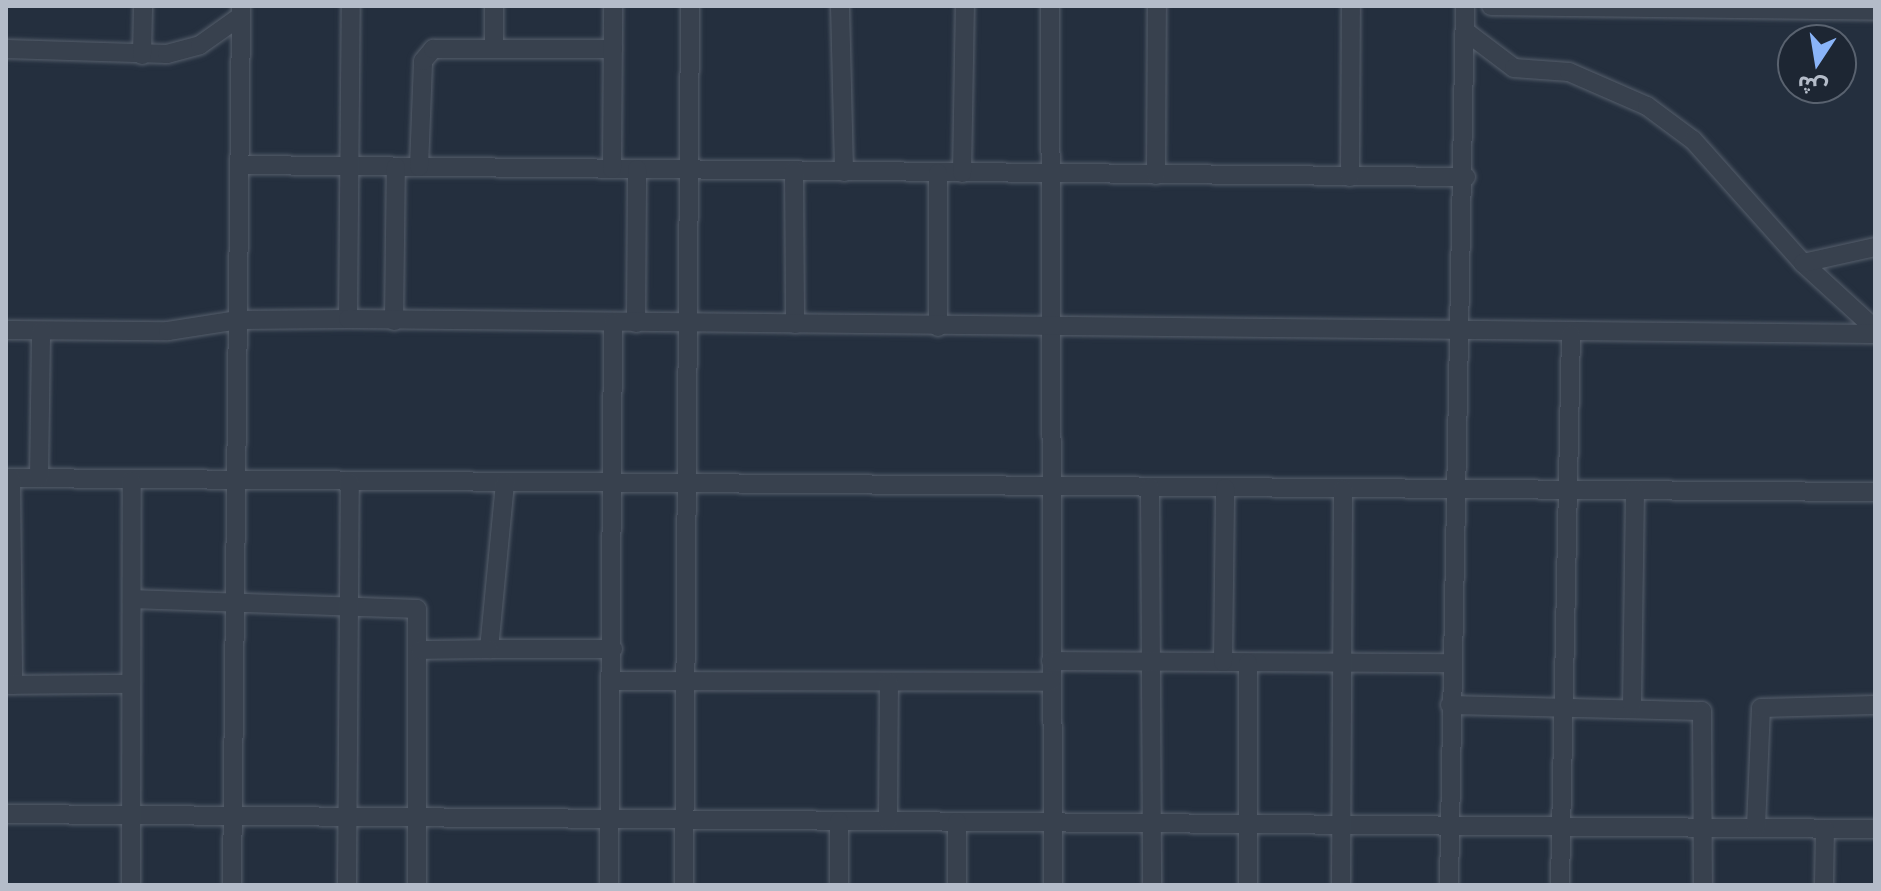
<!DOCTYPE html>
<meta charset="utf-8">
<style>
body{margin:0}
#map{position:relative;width:1881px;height:891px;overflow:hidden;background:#242f3e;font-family:Cabin,"Noto Sans Arabic",sans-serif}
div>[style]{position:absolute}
.roads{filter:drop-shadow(0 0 2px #565f6c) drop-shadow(0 0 2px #565f6c)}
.minor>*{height:18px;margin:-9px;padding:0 9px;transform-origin:9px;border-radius:9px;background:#38414e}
span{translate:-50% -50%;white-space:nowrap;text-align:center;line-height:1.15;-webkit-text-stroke:6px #1d2633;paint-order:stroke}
.frame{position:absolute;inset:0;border:8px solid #b4bcc9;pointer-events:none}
.north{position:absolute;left:1777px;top:24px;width:80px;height:80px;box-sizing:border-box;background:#1d2633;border:2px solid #59626f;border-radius:50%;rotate:192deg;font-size:22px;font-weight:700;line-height:32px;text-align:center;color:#b4bcc9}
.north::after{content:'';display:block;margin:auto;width:28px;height:36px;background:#8ab4f8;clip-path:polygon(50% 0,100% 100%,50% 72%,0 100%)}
</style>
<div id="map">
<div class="roads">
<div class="minor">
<div style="left:840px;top:6px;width:166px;rotate:88.6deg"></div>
<div style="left:1050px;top:6px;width:879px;rotate:89.8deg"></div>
<div style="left:1491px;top:6px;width:384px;rotate:0.7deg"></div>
<div style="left:1465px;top:31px;width:61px;rotate:37.1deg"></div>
<div style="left:1514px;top:68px;width:55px;rotate:4.2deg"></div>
<div style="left:1569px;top:72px;width:85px;rotate:23.6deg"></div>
<div style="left:1647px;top:106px;width:57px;rotate:36.5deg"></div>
<div style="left:1693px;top:140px;width:165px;rotate:48.2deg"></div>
<div style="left:1803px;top:263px;width:98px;rotate:42.5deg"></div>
<div style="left:6px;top:49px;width:161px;rotate:1.8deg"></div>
<div style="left:167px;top:54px;width:34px;rotate:-15deg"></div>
<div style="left:200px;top:45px;width:50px;rotate:-35.3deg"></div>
<div style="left:494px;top:49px;width:43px;rotate:-90deg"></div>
<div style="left:142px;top:55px;width:49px;rotate:-88.8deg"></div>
<div style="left:239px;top:165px;width:1227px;rotate:0.56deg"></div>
<div style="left:419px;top:167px;width:106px;rotate:-87.8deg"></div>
<div style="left:423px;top:61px;width:16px;rotate:-50deg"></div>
<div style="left:433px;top:49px;width:180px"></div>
<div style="left:612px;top:169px;width:163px;rotate:-89.6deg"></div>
<div style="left:794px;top:170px;width:154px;rotate:89.6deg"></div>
<div style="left:962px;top:173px;width:167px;rotate:-89deg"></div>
<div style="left:1156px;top:175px;width:169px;rotate:-89.7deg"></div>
<div style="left:1350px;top:177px;width:171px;rotate:-89.7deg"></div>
<div style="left:1803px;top:263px;width:74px;rotate:-12.5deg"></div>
<div style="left:348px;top:319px;width:313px;rotate:-89.5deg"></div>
<div style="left:394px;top:321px;width:154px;rotate:-89.3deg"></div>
<div style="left:636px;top:323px;width:154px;rotate:-89.6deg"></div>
<div style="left:938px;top:327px;width:154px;rotate:-90deg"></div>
<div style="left:6px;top:330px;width:162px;rotate:0.4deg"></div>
<div style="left:168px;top:331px;width:71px;rotate:-8.9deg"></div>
<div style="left:238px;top:320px;width:110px;rotate:-0.5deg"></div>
<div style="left:348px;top:319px;width:1527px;rotate:0.56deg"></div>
<div style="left:6px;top:478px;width:1869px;rotate:0.43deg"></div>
<div style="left:11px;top:478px;width:207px;rotate:89.4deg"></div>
<div style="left:39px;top:478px;width:147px;rotate:-89.2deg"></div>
<div style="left:505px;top:483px;width:167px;rotate:95.5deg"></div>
<div style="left:489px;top:649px;width:124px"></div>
<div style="left:1150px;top:487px;width:398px;rotate:89.7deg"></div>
<div style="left:132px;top:599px;width:285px;rotate:2deg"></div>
<div style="left:417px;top:609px;width:276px;rotate:90deg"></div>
<div style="left:420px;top:650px;width:69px;rotate:-0.8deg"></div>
<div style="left:1051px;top:661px;width:400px;rotate:0.3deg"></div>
<div style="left:1223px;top:662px;width:174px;rotate:-89.3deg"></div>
<div style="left:1248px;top:663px;width:222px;rotate:90deg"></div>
<div style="left:612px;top:681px;width:439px;rotate:0.1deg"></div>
<div style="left:6px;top:685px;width:125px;rotate:-0.5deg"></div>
<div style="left:1450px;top:705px;width:252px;rotate:1.4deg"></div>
<div style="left:1702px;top:711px;width:174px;rotate:89.7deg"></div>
<div style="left:1632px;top:705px;width:215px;rotate:-89.2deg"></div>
<div style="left:6px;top:814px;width:1869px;rotate:0.46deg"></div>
<div style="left:839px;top:821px;width:64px;rotate:90deg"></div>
<div style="left:888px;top:821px;width:139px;rotate:-89.6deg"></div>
<div style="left:1756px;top:827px;width:119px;rotate:-87.6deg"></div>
<div style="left:1761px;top:708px;width:114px;rotate:-1.5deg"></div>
<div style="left:131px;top:885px;width:404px;rotate:-89.9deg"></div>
<div style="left:232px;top:885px;width:879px;rotate:-89.41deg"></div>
<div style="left:347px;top:885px;width:403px;rotate:-89.6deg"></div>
<div style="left:609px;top:885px;width:562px;rotate:-89.59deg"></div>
<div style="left:684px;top:885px;width:879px;rotate:-89.61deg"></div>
<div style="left:957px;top:885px;width:63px;rotate:-90deg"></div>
<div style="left:1341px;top:885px;width:396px;rotate:-89.7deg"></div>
<div style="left:1449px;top:885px;width:879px;rotate:-88.96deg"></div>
<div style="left:1560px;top:885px;width:551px;rotate:-88.86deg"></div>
<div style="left:1824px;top:885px;width:56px;rotate:-89deg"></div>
</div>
</div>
<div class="frame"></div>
<div class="north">ش</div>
</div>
